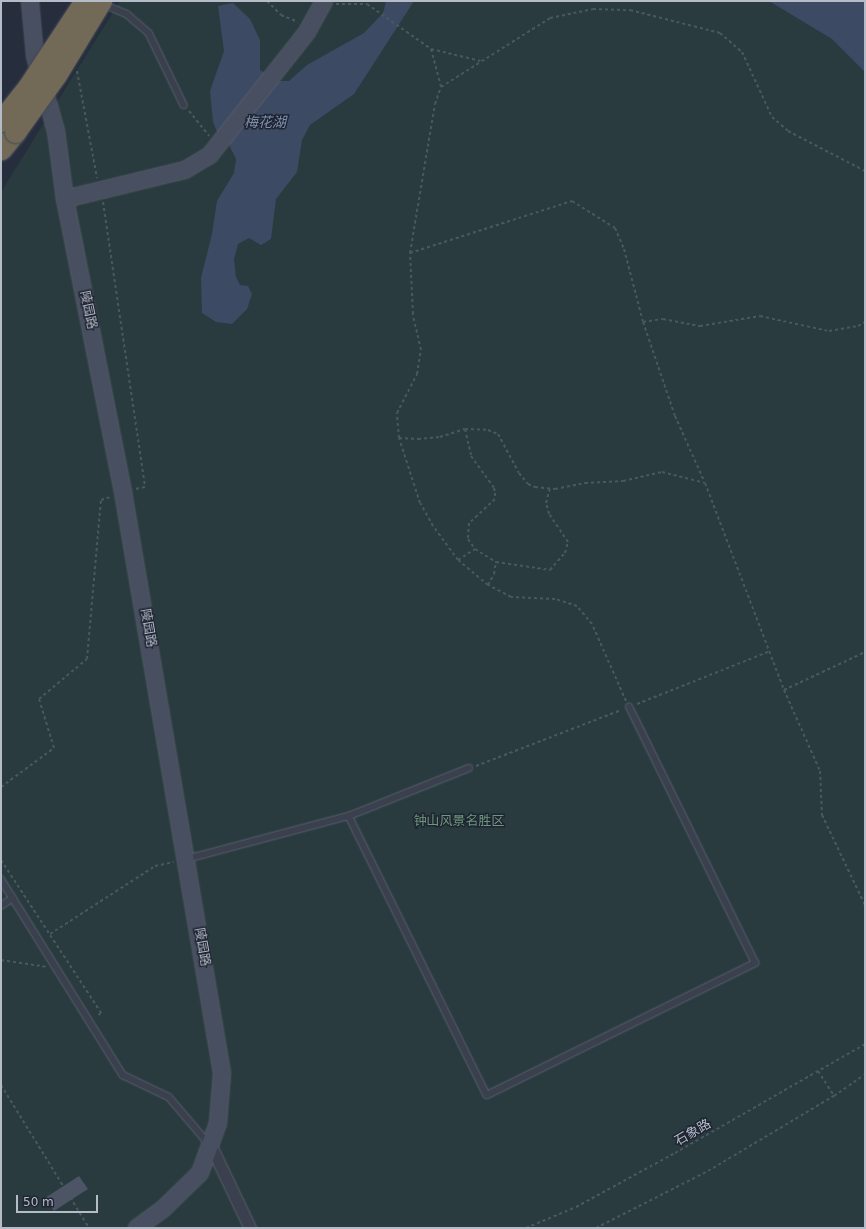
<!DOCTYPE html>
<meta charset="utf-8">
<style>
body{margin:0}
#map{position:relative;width:866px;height:1229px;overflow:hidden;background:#262e3d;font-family:"DejaVu Sans","Noto Sans SC",sans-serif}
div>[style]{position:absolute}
.green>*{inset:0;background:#293b3f}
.water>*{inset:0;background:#3d4a64}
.building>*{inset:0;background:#4c5465}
.path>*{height:2px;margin-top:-1px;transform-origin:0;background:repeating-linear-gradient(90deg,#48585d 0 3px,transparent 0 6px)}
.roads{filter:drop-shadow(0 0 1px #585e6b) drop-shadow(0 0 1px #585e6b)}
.lane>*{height:5.5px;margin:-2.75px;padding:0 2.75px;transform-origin:2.75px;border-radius:2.75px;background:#3a404d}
.street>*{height:11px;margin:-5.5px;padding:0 5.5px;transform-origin:5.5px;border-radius:5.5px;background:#3a404d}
.secondary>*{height:16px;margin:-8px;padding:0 8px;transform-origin:8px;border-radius:8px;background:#484f60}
.highway>*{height:21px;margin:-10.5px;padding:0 10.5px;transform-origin:10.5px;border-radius:10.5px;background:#726a57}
.bridges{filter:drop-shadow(0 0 1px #454b58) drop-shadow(0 0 1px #454b58)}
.highway-bridge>*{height:21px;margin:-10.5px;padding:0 10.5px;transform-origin:10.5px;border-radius:10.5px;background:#726a57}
span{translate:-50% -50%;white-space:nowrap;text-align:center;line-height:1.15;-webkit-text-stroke:3px #1f2532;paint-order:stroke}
.street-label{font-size:13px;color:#b6bbc8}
.park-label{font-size:13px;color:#6f977b}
.water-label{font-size:14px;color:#7f8fad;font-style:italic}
.frame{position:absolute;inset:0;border:2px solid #b6bbc8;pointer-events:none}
.scale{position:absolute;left:16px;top:1195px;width:82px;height:18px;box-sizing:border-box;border:2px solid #b6bbc8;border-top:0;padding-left:5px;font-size:12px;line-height:14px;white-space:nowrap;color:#b6bbc8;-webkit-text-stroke:3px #1f2532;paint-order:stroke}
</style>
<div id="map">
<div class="green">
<div style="clip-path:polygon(120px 1px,865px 1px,865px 1228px,1px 1228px,1px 192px)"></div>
</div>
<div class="water">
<div style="clip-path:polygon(386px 1px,414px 1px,354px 94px,310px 125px,302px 140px,297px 172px,276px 199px,271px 239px,261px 245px,249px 238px,238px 244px,234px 259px,236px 277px,240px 285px,248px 286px,252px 294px,247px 309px,232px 324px,216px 322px,202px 313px,201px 278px,212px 234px,217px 201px,234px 173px,236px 159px,228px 143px,217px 132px,213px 122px,210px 91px,224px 51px,218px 6px,233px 3px,250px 19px,260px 40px,260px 70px,276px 81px,289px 81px,307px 65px,364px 33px,383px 13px)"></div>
<div style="clip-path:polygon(769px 1px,865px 1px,865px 72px,832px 39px)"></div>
</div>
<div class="building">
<div style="clip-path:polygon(79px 1176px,88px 1189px,54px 1211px,45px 1198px)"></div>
</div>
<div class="path">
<div style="left:267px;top:1px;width:20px;rotate:45deg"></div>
<div style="left:281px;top:15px;width:18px;rotate:22deg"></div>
<div style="left:336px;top:4px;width:31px"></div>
<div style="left:367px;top:4px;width:78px;rotate:35.1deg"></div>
<div style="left:431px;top:49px;width:51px;rotate:13.5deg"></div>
<div style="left:431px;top:49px;width:39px;rotate:75deg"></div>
<div style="left:77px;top:71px;width:109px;rotate:79.4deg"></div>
<div style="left:189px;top:111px;width:32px;rotate:51deg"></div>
<div style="left:103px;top:202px;width:288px;rotate:81.6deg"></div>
<div style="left:145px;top:487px;width:10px;rotate:169deg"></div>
<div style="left:410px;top:253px;width:170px;rotate:-17.8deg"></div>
<div style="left:572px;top:201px;width:51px;rotate:32.1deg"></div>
<div style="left:615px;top:228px;width:23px;rotate:67deg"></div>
<div style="left:624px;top:249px;width:75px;rotate:75.4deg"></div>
<div style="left:643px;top:322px;width:99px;rotate:71.2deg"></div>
<div style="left:675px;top:416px;width:73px;rotate:65.9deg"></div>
<div style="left:705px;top:483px;width:222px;rotate:69.1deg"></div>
<div style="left:784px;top:690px;width:89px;rotate:66deg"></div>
<div style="left:820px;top:771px;width:44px;rotate:87.4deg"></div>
<div style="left:822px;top:815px;width:100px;rotate:64.5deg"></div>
<div style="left:643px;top:322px;width:20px;rotate:-9deg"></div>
<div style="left:663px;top:319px;width:38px;rotate:11deg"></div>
<div style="left:700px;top:326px;width:61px;rotate:-9.5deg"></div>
<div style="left:760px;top:316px;width:71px;rotate:12.3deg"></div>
<div style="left:829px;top:331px;width:29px;rotate:-10deg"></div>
<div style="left:858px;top:326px;width:8px;rotate:-30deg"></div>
<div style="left:465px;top:429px;width:28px;rotate:77deg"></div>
<div style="left:471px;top:456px;width:39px;rotate:54deg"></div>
<div style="left:494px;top:488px;width:5px;rotate:79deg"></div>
<div style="left:495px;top:493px;width:6px;rotate:90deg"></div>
<div style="left:495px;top:499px;width:35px;rotate:137deg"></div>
<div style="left:469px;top:523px;width:16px;rotate:94deg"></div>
<div style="left:468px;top:539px;width:12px;rotate:55deg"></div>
<div style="left:475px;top:549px;width:25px;rotate:32deg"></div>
<div style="left:496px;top:562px;width:55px;rotate:8.4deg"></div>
<div style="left:550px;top:570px;width:23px;rotate:-49deg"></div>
<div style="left:565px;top:553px;width:11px;rotate:-75deg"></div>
<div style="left:568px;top:542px;width:34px;rotate:-124deg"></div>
<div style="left:549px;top:514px;width:11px;rotate:-105deg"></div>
<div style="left:546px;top:503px;width:16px;rotate:-75deg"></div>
<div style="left:399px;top:438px;width:19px;rotate:3deg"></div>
<div style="left:418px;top:439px;width:22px;rotate:-5deg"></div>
<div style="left:440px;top:437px;width:26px;rotate:-18deg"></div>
<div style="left:465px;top:429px;width:23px;rotate:2deg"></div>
<div style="left:488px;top:430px;width:11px;rotate:22deg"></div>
<div style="left:498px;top:434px;width:44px;rotate:61.7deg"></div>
<div style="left:519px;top:473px;width:14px;rotate:51deg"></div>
<div style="left:528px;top:484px;width:8px;rotate:23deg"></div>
<div style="left:535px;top:487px;width:20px;rotate:6deg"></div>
<div style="left:555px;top:489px;width:31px;rotate:-11deg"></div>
<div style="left:585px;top:483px;width:38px;rotate:-3deg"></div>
<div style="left:623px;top:481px;width:40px;rotate:-13deg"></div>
<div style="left:662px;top:472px;width:44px;rotate:14.3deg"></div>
<div style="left:458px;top:560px;width:20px;rotate:-33deg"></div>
<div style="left:488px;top:585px;width:13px;rotate:-61deg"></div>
<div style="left:494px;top:574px;width:12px;rotate:-81deg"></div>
<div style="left:784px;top:690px;width:89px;rotate:-25.1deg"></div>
<div style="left:626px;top:701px;width:84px;rotate:-113.8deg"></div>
<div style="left:592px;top:624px;width:23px;rotate:-130deg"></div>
<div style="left:577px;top:606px;width:23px;rotate:-162deg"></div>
<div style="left:555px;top:599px;width:44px;rotate:-177.4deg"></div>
<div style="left:511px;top:597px;width:26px;rotate:-152deg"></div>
<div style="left:488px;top:585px;width:39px;rotate:-140deg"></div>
<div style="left:458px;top:560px;width:42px;rotate:-126.3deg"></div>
<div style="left:433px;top:526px;width:26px;rotate:-119deg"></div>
<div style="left:420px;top:503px;width:68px;rotate:-107.9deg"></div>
<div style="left:399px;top:438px;width:25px;rotate:-95deg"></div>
<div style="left:397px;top:413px;width:44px;rotate:-62.9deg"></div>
<div style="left:417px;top:374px;width:24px;rotate:-81deg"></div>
<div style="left:421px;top:350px;width:37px;rotate:-103deg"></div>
<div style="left:413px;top:314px;width:61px;rotate:-92.8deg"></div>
<div style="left:410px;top:253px;width:151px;rotate:-80.5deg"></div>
<div style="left:435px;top:104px;width:18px;rotate:-71deg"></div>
<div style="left:441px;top:87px;width:129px;rotate:-32.3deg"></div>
<div style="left:550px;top:18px;width:44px;rotate:-11.8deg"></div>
<div style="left:593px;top:9px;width:37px;rotate:2deg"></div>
<div style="left:630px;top:10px;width:93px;rotate:14.3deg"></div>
<div style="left:720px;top:33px;width:29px;rotate:41deg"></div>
<div style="left:742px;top:52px;width:72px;rotate:65.2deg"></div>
<div style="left:772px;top:117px;width:21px;rotate:41deg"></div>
<div style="left:788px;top:131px;width:87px;rotate:27.5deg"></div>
<div style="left:637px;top:704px;width:141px;rotate:-21.7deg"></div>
<div style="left:476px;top:766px;width:155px;rotate:-21.1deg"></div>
<div style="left:1px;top:787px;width:66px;rotate:-36.3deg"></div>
<div style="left:54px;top:748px;width:51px;rotate:-107deg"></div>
<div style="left:39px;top:699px;width:62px;rotate:-39.8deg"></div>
<div style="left:87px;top:659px;width:160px;rotate:-85deg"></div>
<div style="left:101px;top:500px;width:9px;rotate:-18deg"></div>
<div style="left:1px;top:860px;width:183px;rotate:56.8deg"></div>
<div style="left:101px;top:1013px;width:6px;rotate:141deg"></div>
<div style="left:50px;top:934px;width:125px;rotate:-32.9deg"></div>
<div style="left:155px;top:866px;width:19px;rotate:-12deg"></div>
<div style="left:1px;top:960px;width:47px;rotate:8.7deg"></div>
<div style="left:818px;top:1071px;width:30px;rotate:57deg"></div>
<div style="left:1px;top:1085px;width:168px;rotate:58.4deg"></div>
<div style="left:526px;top:1228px;width:54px;rotate:-22.8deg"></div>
<div style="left:576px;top:1207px;width:113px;rotate:-28.6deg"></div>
<div style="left:675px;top:1153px;width:219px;rotate:-29.8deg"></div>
<div style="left:596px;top:1228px;width:126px;rotate:-27deg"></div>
<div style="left:708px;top:1171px;width:147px;rotate:-30.8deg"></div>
<div style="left:834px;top:1096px;width:38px;rotate:-35deg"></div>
</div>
<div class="roads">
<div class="lane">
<div style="left:103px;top:4px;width:26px;rotate:23deg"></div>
<div style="left:127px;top:14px;width:29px;rotate:41deg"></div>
<div style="left:149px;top:33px;width:80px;rotate:64.1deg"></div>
<div style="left:349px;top:816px;width:311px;rotate:63.7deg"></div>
<div style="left:487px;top:1095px;width:299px;rotate:-26.2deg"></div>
<div style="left:755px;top:963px;width:285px;rotate:-116.2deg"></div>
<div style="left:187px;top:859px;width:168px;rotate:-14.9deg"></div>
<div style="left:349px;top:816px;width:129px;rotate:-21.8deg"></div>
<div style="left:1px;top:879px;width:231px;rotate:58.1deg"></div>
<div style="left:123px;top:1075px;width:51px;rotate:25.6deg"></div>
<div style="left:169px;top:1097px;width:62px;rotate:49.6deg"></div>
<div style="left:1px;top:906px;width:14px;rotate:-34deg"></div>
</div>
<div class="street">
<div style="left:211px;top:1146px;width:91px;rotate:64.6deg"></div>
</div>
<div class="secondary">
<div style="left:30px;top:1px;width:55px;rotate:84.8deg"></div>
<div style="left:35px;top:56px;width:78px;rotate:74.4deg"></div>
<div style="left:56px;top:131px;width:69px;rotate:82.5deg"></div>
<div style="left:65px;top:199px;width:299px;rotate:78.8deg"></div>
<div style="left:123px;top:492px;width:589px;rotate:80.33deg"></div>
<div style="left:222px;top:1073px;width:50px;rotate:94.6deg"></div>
<div style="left:218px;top:1123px;width:53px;rotate:109.8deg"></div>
<div style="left:200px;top:1173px;width:52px;rotate:135.8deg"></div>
<div style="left:163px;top:1209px;width:32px;rotate:144deg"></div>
<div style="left:65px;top:199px;width:123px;rotate:-13.6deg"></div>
<div style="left:185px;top:170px;width:29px;rotate:-31deg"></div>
<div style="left:210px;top:155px;width:157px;rotate:-51.7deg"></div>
<div style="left:307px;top:32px;width:35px;rotate:-61deg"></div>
</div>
<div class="highway">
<div style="left:1px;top:149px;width:22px;rotate:-51deg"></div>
</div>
</div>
<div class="bridges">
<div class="highway-bridge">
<div style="left:1px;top:121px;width:43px;rotate:-51.5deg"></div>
<div style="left:28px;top:87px;width:95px;rotate:-56.6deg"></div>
<div style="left:15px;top:132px;width:70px;rotate:-54.3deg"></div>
<div style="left:56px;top:75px;width:87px;rotate:-58.7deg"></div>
</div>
</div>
<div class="street-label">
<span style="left:88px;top:310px;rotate:78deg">陵园路</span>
<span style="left:148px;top:628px;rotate:80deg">陵园路</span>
<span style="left:202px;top:947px;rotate:80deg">陵园路</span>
<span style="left:693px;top:1133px;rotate:-30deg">石象路</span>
</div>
<div class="park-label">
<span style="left:459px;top:821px">钟山风景名胜区</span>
</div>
<div class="water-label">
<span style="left:265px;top:122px">梅花湖</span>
</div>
<div class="frame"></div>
<div class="scale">50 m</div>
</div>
